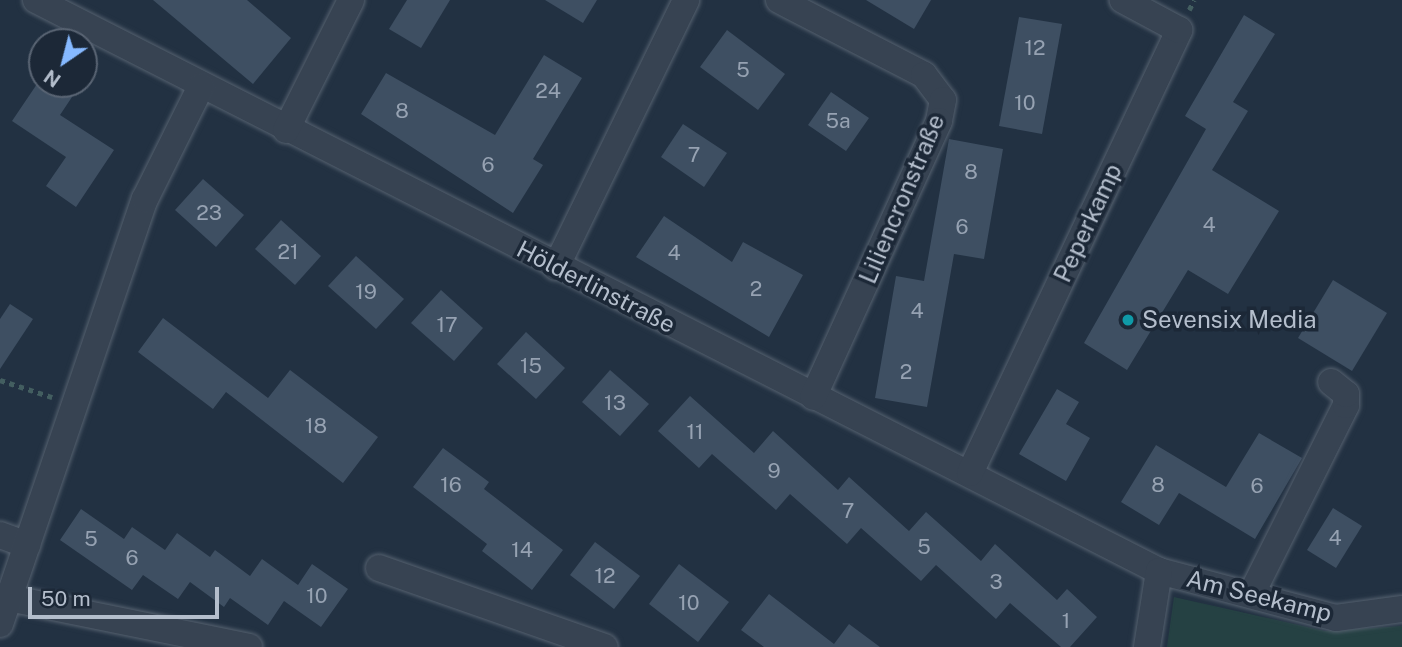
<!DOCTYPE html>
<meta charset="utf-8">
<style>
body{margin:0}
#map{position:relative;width:1402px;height:647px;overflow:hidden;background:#223142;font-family:"Public Sans",sans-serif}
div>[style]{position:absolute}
.green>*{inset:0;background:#254143}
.building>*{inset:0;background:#3e4f62}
.path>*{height:4.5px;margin-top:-2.25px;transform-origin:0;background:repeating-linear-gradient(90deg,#435e60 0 5px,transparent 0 10px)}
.roads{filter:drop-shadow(0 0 2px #55616f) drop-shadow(0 0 2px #55616f)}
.minor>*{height:26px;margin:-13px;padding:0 13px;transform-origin:13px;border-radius:13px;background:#374352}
.dots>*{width:19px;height:19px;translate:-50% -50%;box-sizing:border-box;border:4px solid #1c2837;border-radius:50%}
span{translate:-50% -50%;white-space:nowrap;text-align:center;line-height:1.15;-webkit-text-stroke:7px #1c2837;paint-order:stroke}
.number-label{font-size:21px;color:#96a2b2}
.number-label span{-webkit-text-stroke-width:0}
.street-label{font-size:24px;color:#b4becc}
.poi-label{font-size:24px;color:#b4becc}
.left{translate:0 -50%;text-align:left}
.north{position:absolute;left:28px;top:28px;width:70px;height:70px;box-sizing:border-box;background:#1c2837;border:2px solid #596473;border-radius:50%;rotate:215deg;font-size:19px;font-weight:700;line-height:28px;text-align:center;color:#b4becc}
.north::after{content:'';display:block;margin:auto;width:24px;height:32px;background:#86b9ff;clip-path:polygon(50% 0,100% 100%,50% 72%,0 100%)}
.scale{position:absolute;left:28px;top:587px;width:191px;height:32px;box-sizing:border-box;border:4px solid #b4becc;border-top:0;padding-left:9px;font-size:21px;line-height:24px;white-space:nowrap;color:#b4becc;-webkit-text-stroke:5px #1c2837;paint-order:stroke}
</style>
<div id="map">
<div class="green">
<div style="clip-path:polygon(1174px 597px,1325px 631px,1402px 626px,1402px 647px,1167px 647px)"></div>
</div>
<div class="building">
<div style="clip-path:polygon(153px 0,247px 0,291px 38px,253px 84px)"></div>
<div style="clip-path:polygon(407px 0,450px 0,421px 48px,389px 29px)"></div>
<div style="clip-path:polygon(545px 0,597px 0,583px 23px)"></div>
<div style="clip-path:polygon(866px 0,931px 0,914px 29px)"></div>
<div style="clip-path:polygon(1244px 15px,1275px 34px,1233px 102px,1248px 111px,1212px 170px,1279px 211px,1228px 294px,1188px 270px,1127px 370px,1084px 343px,1206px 129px,1185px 116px)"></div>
<div style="clip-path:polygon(1019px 17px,1062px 24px,1042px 134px,999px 126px)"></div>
<div style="clip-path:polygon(727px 30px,785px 74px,758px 110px,700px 67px)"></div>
<div style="clip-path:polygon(544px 55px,582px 78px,533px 159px,543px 165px,513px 213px,361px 114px,386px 73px,495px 135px)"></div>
<div style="clip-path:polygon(37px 84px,59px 84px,74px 94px,60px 115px,114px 150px,76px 207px,46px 186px,66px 157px,12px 121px)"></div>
<div style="clip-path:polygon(831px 92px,869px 118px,846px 151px,808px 125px)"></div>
<div style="clip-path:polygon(683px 124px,727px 153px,704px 187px,661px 157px)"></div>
<div style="clip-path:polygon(949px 139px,1003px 149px,984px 259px,954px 254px,927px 407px,875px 398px,896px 276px,924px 281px)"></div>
<div style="clip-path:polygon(203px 179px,244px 215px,216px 247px,175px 210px)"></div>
<div style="clip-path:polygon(664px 216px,732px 262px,743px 242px,803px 275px,769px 337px,636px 257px)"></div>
<div style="clip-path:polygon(281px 220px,321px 256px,295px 285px,255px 249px)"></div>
<div style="clip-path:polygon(356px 256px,404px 299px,376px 329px,328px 286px)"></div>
<div style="clip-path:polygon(1333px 280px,1387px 313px,1352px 371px,1298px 338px)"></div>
<div style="clip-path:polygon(441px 290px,483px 328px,454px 361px,411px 323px)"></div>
<div style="clip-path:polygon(10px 304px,33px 319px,0 369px,0 319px)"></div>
<div style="clip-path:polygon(163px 318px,268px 398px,290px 370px,378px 437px,343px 483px,226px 392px,213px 409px,138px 352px)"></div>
<div style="clip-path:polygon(526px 332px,565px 368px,536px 399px,497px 364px)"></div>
<div style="clip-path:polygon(610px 370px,649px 404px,620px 436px,582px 402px)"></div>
<div style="clip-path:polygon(1057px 389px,1079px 402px,1066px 424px,1090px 438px,1066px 481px,1019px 454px)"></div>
<div style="clip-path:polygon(690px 396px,754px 453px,773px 431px,838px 490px,849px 477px,909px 531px,926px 512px,981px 561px,995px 544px,1057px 600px,1067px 589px,1097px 617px,1070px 647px,1061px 647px,1010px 603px,996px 619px,936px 565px,921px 581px,861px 528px,847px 544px,790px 494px,776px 510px,712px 454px,699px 468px,658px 431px)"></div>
<div style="clip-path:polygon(1259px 433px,1302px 458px,1255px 539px,1179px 493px,1159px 525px,1121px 502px,1156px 445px,1226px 487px)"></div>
<div style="clip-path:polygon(443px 448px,489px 482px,484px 489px,563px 550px,532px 590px,482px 551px,487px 544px,413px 487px)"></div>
<div style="clip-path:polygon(1333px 508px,1362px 526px,1336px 568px,1307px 550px)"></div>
<div style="clip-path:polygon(81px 509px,124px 539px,132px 527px,165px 550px,177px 533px,210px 557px,215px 550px,250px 576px,262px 559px,298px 585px,312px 564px,348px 589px,321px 627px,284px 601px,268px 625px,230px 598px,224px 607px,190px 582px,178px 599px,143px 575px,132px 590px,60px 540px)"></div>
<div style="clip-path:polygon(595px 542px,640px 576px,614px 609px,570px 575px)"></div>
<div style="clip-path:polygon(679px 564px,729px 602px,698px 642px,649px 604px)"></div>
<div style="clip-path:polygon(769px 594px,834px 644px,849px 624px,880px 647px,764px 647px,741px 630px)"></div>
</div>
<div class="path">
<div style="left:1189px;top:10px;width:11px;rotate:-63deg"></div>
<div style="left:0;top:380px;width:55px;rotate:18.1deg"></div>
</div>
<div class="roads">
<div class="minor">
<div style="left:36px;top:0;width:1260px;rotate:26.95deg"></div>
<div style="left:1159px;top:571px;width:183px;rotate:14.9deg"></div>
<div style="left:1336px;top:618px;width:67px;rotate:-7.8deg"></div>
<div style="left:779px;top:0;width:163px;rotate:27.3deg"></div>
<div style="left:924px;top:75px;width:31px;rotate:53deg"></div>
<div style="left:943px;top:100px;width:21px;rotate:101deg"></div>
<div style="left:939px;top:121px;width:303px;rotate:114.5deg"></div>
<div style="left:286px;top:130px;width:145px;rotate:-63.4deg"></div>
<div style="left:556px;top:267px;width:297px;rotate:-64deg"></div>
<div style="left:970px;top:473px;width:490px;rotate:-64.7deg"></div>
<div style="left:1179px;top:30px;width:64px;rotate:-151.8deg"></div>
<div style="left:0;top:535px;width:29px;rotate:20deg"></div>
<div style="left:379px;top:568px;width:239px;rotate:19.3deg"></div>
<div style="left:1251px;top:595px;width:212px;rotate:-63.4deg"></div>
<div style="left:1346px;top:405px;width:11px;rotate:-90deg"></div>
<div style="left:1346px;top:394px;width:19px;rotate:-141deg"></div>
<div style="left:9px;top:598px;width:245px;rotate:11.5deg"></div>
<div style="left:0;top:624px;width:449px;rotate:-71.2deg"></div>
<div style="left:145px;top:199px;width:126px;rotate:-63.6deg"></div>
<div style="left:1147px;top:647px;width:77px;rotate:-81deg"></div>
</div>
</div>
<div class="dots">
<div style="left:1128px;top:320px;background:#0f9aa8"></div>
</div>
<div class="number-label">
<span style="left:1035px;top:48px">12</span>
<span style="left:743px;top:70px">5</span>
<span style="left:548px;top:91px">24</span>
<span style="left:1025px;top:103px">10</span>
<span style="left:402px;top:111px">8</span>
<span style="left:838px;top:121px">5a</span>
<span style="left:694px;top:155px">7</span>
<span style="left:488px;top:165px">6</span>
<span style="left:971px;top:172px">8</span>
<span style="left:209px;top:213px">23</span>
<span style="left:1209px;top:225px">4</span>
<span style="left:962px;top:227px">6</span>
<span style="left:288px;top:252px">21</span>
<span style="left:674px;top:253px">4</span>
<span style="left:756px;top:289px">2</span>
<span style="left:366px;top:292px">19</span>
<span style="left:917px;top:311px">4</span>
<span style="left:447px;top:325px">17</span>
<span style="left:531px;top:366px">15</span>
<span style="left:906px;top:372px">2</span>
<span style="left:615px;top:403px">13</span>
<span style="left:316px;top:426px">18</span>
<span style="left:695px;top:432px">11</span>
<span style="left:774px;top:471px">9</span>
<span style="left:451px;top:485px">16</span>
<span style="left:1158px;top:485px">8</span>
<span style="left:1257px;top:486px">6</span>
<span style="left:848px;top:511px">7</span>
<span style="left:1335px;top:538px">4</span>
<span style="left:91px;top:539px">5</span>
<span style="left:924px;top:547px">5</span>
<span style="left:522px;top:550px">14</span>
<span style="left:132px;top:558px">6</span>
<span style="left:605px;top:576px">12</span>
<span style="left:996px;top:582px">3</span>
<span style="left:317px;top:596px">10</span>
<span style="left:689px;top:603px">10</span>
<span style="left:1066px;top:621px">1</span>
</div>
<div class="street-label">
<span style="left:902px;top:199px;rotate:-67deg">Liliencronstraße</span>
<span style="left:1088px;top:223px;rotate:-65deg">Peperkamp</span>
<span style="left:596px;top:287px;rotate:27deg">Hölderlinstraße</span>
<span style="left:1259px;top:596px;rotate:14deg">Am Seekamp</span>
</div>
<div class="poi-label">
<span class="left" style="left:1142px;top:320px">Sevensix Media</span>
</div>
<div class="north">N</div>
<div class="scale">50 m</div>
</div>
